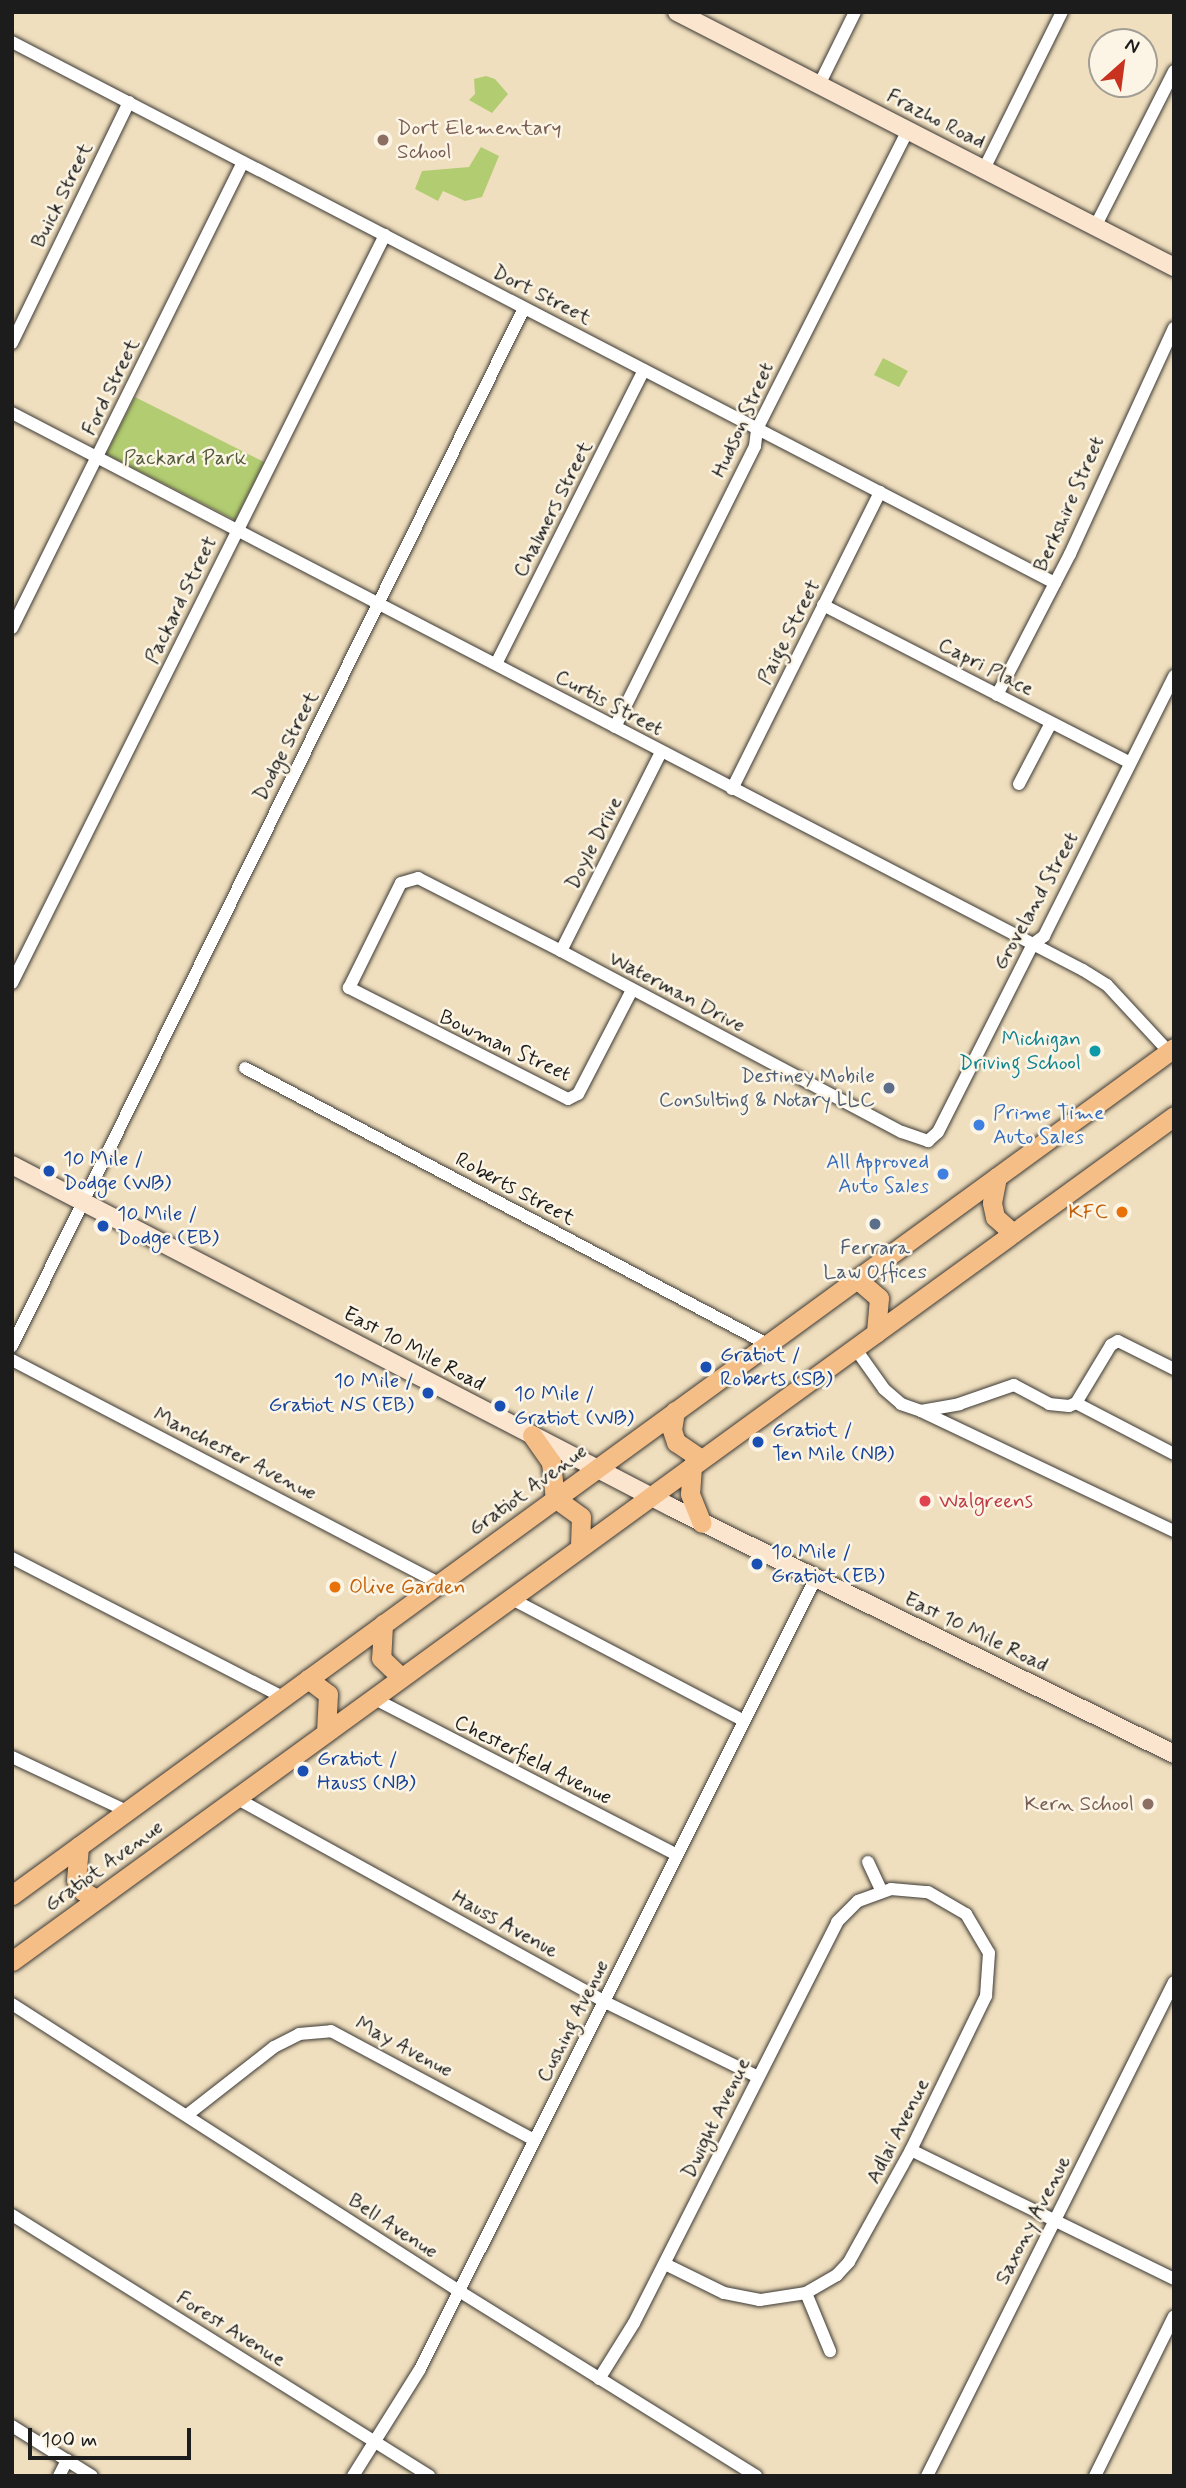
<!DOCTYPE html>
<style>
body{margin:0}
#map{position:relative;width:1186px;height:2488px;overflow:hidden;background:#f0dfbe;font-family:Mynerve,sans-serif}
div>[style]{position:absolute}
.green>*{inset:0;background:#b2cc71}
.roads{filter:drop-shadow(0 0 2px #3c3934) drop-shadow(0 0 2px #3c3934)}
.street>*{height:12px;margin:-6px;padding:0 6px;transform-origin:6px;border-radius:6px;background:#fff}
.secondary>*{height:18px;margin:-9px;padding:0 9px;transform-origin:9px;border-radius:9px;background:#fbe5cf}
.primary>*{height:19px;margin:-9.5px;padding:0 9.5px;transform-origin:9.5px;border-radius:9.5px;background:#f6be87}
.dots>*{width:19px;height:19px;translate:-50% -50%;box-sizing:border-box;border:4px solid #fcf5e5;border-radius:50%}
span{translate:-50% -50%;white-space:nowrap;text-align:center;line-height:1.15;-webkit-text-stroke:5px #fcf5e5;paint-order:stroke}
.street-label{font-size:21px;color:#1c1c1c}
.education-label{font-size:21px;color:#785e54}
.left{translate:0 -50%;text-align:left}
.right{translate:-100% -50%;text-align:right}
.park-label{font-size:21px;color:#505a3a}
.culture-label{font-size:21px;color:#0d838f}
.service-label{font-size:21px;color:#4e5e75}
.shop-label{font-size:21px;color:#366cbe}
.transit-label{font-size:21px;color:#164399}
.food-label{font-size:21px;color:#c56008}
.health-label{font-size:21px;color:#be3a42}
.frame{position:absolute;inset:0;border:14px solid #1c1c1c;pointer-events:none}
.north{position:absolute;left:1088px;top:28px;width:70px;height:70px;box-sizing:border-box;background:#fcf5e5;border:2px solid #a29e95;border-radius:50%;rotate:28deg;font-size:19px;font-weight:700;line-height:28px;text-align:center;color:#1c1c1c}
.north::after{content:'';display:block;margin:auto;width:24px;height:32px;background:#c8321e;clip-path:polygon(50% 0,100% 100%,50% 72%,0 100%)}
.scale{position:absolute;left:28px;top:2428px;width:163px;height:32px;box-sizing:border-box;border:4px solid #1c1c1c;border-top:0;padding-left:9px;font-size:21px;line-height:24px;white-space:nowrap;color:#1c1c1c;-webkit-text-stroke:5px #fcf5e5;paint-order:stroke}
</style>
<div id="map">
<div class="green">
<div style="clip-path:polygon(486px 76px,495px 79px,508px 94px,492px 113px,469px 100px,475px 94px,474px 79px)"></div>
<div style="clip-path:polygon(481px 147px,499px 156px,482px 197px,465px 201px,443px 191px,438px 201px,415px 189px,422px 171px,469px 167px)"></div>
<div style="clip-path:polygon(883px 358px,908px 371px,899px 387px,874px 375px)"></div>
<div style="clip-path:polygon(135px 397px,264px 462px,235px 520px,106px 454px)"></div>
</div>
<div class="roads">
<div class="street">
<div style="left:12px;top:42px;width:1175px;rotate:27.42deg"></div>
<div style="left:819px;top:85px;width:81px;rotate:-63.7deg"></div>
<div style="left:984px;top:169px;width:175px;rotate:-63.6deg"></div>
<div style="left:1095px;top:227px;width:175px;rotate:-63.1deg"></div>
<div style="left:12px;top:343px;width:268px;rotate:-64.1deg"></div>
<div style="left:12px;top:413px;width:1207px;rotate:27.48deg"></div>
<div style="left:1083px;top:970px;width:28px;rotate:32deg"></div>
<div style="left:1107px;top:985px;width:91px;rotate:47.2deg"></div>
<div style="left:823px;top:605px;width:345px;rotate:27.2deg"></div>
<div style="left:12px;top:628px;width:520px;rotate:-63.63deg"></div>
<div style="left:496px;top:664px;width:329px;rotate:-63.3deg"></div>
<div style="left:997px;top:695px;width:159px;rotate:-62.6deg"></div>
<div style="left:1070px;top:554px;width:249px;rotate:-65.3deg"></div>
<div style="left:615px;top:727px;width:314px;rotate:-63.5deg"></div>
<div style="left:755px;top:446px;width:17px;rotate:-83deg"></div>
<div style="left:757px;top:429px;width:335px;rotate:-63.2deg"></div>
<div style="left:1019px;top:784px;width:69px;rotate:-62.3deg"></div>
<div style="left:732px;top:789px;width:332px;rotate:-63.5deg"></div>
<div style="left:561px;top:951px;width:223px;rotate:-63.3deg"></div>
<div style="left:12px;top:983px;width:836px;rotate:-63.5deg"></div>
<div style="left:632px;top:990px;width:117px;rotate:117.4deg"></div>
<div style="left:578px;top:1094px;width:11px;rotate:153deg"></div>
<div style="left:568px;top:1099px;width:246px;rotate:-153.1deg"></div>
<div style="left:349px;top:988px;width:117px;rotate:-63.7deg"></div>
<div style="left:401px;top:883px;width:18px;rotate:-16deg"></div>
<div style="left:418px;top:878px;width:161px;rotate:27deg"></div>
<div style="left:561px;top:951px;width:386px;rotate:28deg"></div>
<div style="left:902px;top:1132px;width:28px;rotate:19deg"></div>
<div style="left:928px;top:1141px;width:13px;rotate:-42deg"></div>
<div style="left:938px;top:1132px;width:211px;rotate:-63.2deg"></div>
<div style="left:1033px;top:944px;width:14px;rotate:-36deg"></div>
<div style="left:1044px;top:936px;width:291px;rotate:-63.4deg"></div>
<div style="left:245px;top:1068px;width:590px;rotate:27.87deg"></div>
<div style="left:12px;top:1346px;width:1157px;rotate:-63.74deg"></div>
<div style="left:855px;top:1348px;width:50px;rotate:54.7deg"></div>
<div style="left:884px;top:1389px;width:23px;rotate:41deg"></div>
<div style="left:901px;top:1404px;width:21px;rotate:19deg"></div>
<div style="left:921px;top:1411px;width:39px;rotate:-10deg"></div>
<div style="left:959px;top:1404px;width:58px;rotate:-19.1deg"></div>
<div style="left:1014px;top:1385px;width:40px;rotate:28deg"></div>
<div style="left:1049px;top:1404px;width:20px;rotate:6deg"></div>
<div style="left:1069px;top:1406px;width:8px;rotate:-23deg"></div>
<div style="left:1076px;top:1403px;width:68px;rotate:-58.9deg"></div>
<div style="left:1111px;top:1345px;width:8px;rotate:-30deg"></div>
<div style="left:1118px;top:1341px;width:63px;rotate:26.6deg"></div>
<div style="left:12px;top:1360px;width:482px;rotate:27.6deg"></div>
<div style="left:1076px;top:1403px;width:110px;rotate:27.5deg"></div>
<div style="left:921px;top:1411px;width:280px;rotate:25.4deg"></div>
<div style="left:12px;top:1558px;width:305px;rotate:27.2deg"></div>
<div style="left:510px;top:1598px;width:264px;rotate:27.7deg"></div>
<div style="left:373px;top:1698px;width:342px;rotate:27.3deg"></div>
<div style="left:12px;top:1757px;width:127px;rotate:25.2deg"></div>
<div style="left:236px;top:1798px;width:422px;rotate:28.9deg"></div>
<div style="left:605px;top:2002px;width:170px;rotate:26.1deg"></div>
<div style="left:868px;top:1862px;width:31px;rotate:65deg"></div>
<div style="left:12px;top:2004px;width:531px;rotate:32.7deg"></div>
<div style="left:459px;top:2291px;width:350px;rotate:31.9deg"></div>
<div style="left:187px;top:2115px;width:110px;rotate:-38deg"></div>
<div style="left:274px;top:2047px;width:28px;rotate:-27deg"></div>
<div style="left:299px;top:2034px;width:32px;rotate:-5deg"></div>
<div style="left:331px;top:2031px;width:230px;rotate:28.2deg"></div>
<div style="left:911px;top:2150px;width:293px;rotate:26.1deg"></div>
<div style="left:12px;top:2215px;width:492px;rotate:32deg"></div>
<div style="left:806px;top:2293px;width:63px;rotate:67.5deg"></div>
<div style="left:599px;top:2379px;width:66px;rotate:-58deg"></div>
<div style="left:634px;top:2323px;width:449px;rotate:-63.1deg"></div>
<div style="left:837px;top:1922px;width:30px;rotate:-45deg"></div>
<div style="left:858px;top:1901px;width:35px;rotate:-20deg"></div>
<div style="left:891px;top:1889px;width:37px;rotate:5deg"></div>
<div style="left:928px;top:1892px;width:44px;rotate:30.1deg"></div>
<div style="left:966px;top:1914px;width:45px;rotate:59.5deg"></div>
<div style="left:989px;top:1953px;width:43px;rotate:94deg"></div>
<div style="left:986px;top:1996px;width:171px;rotate:116deg"></div>
<div style="left:911px;top:2150px;width:128px;rotate:119deg"></div>
<div style="left:849px;top:2262px;width:18px;rotate:133deg"></div>
<div style="left:837px;top:2275px;width:36px;rotate:150deg"></div>
<div style="left:806px;top:2293px;width:47px;rotate:171.3deg"></div>
<div style="left:760px;top:2300px;width:37px;rotate:-169deg"></div>
<div style="left:724px;top:2293px;width:66px;rotate:-153.8deg"></div>
<div style="left:12px;top:2426px;width:94px;rotate:32deg"></div>
<div style="left:59px;top:2476px;width:18px;rotate:-63deg"></div>
<div style="left:353px;top:2476px;width:126px;rotate:-57.9deg"></div>
<div style="left:420px;top:2369px;width:885px;rotate:-63.41deg"></div>
<div style="left:927px;top:2476px;width:552px;rotate:-63.43deg"></div>
<div style="left:1095px;top:2476px;width:178px;rotate:-63.7deg"></div>
</div>
<div class="secondary">
<div style="left:677px;top:12px;width:559px;rotate:27.16deg"></div>
<div style="left:12px;top:1165px;width:742px;rotate:27.43deg"></div>
<div style="left:671px;top:1507px;width:560px;rotate:26.15deg"></div>
</div>
<div class="primary">
<div style="left:997px;top:1177px;width:26px;rotate:101deg"></div>
<div style="left:992px;top:1203px;width:14px;rotate:78deg"></div>
<div style="left:995px;top:1217px;width:24px;rotate:42deg"></div>
<div style="left:857px;top:1279px;width:29px;rotate:41deg"></div>
<div style="left:879px;top:1298px;width:35px;rotate:95deg"></div>
<div style="left:675px;top:1411px;width:19px;rotate:99deg"></div>
<div style="left:672px;top:1430px;width:13px;rotate:72deg"></div>
<div style="left:676px;top:1442px;width:30px;rotate:34deg"></div>
<div style="left:532px;top:1435px;width:33px;rotate:55deg"></div>
<div style="left:551px;top:1462px;width:36px;rotate:84deg"></div>
<div style="left:692px;top:1466px;width:28px;rotate:94deg"></div>
<div style="left:690px;top:1494px;width:31px;rotate:68deg"></div>
<div style="left:555px;top:1498px;width:32px;rotate:36deg"></div>
<div style="left:581px;top:1517px;width:30px;rotate:92deg"></div>
<div style="left:383px;top:1624px;width:34px;rotate:93deg"></div>
<div style="left:381px;top:1658px;width:28px;rotate:44deg"></div>
<div style="left:308px;top:1679px;width:25px;rotate:37deg"></div>
<div style="left:328px;top:1694px;width:38px;rotate:93deg"></div>
<div style="left:79px;top:1846px;width:34px;rotate:95deg"></div>
<div style="left:76px;top:1880px;width:13px;rotate:58deg"></div>
<div style="left:83px;top:1891px;width:15px;rotate:32deg"></div>
<div style="left:12px;top:1895px;width:1438px;rotate:-36.09deg"></div>
<div style="left:12px;top:1961px;width:1437px;rotate:-36.02deg"></div>
</div>
</div>
<div class="dots">
<div style="left:383px;top:140px;background:#8d6e63"></div>
<div style="left:1095px;top:1051px;background:#0f9aa8"></div>
<div style="left:889px;top:1088px;background:#5c6f8a"></div>
<div style="left:979px;top:1125px;background:#3f7fe0"></div>
<div style="left:49px;top:1171px;background:#1a4fb4"></div>
<div style="left:943px;top:1174px;background:#3f7fe0"></div>
<div style="left:1122px;top:1212px;background:#e8710a"></div>
<div style="left:875px;top:1224px;background:#5c6f8a"></div>
<div style="left:103px;top:1226px;background:#1a4fb4"></div>
<div style="left:706px;top:1367px;background:#1a4fb4"></div>
<div style="left:428px;top:1393px;background:#1a4fb4"></div>
<div style="left:500px;top:1406px;background:#1a4fb4"></div>
<div style="left:758px;top:1442px;background:#1a4fb4"></div>
<div style="left:925px;top:1501px;background:#e0444e"></div>
<div style="left:757px;top:1564px;background:#1a4fb4"></div>
<div style="left:335px;top:1587px;background:#e8710a"></div>
<div style="left:303px;top:1771px;background:#1a4fb4"></div>
<div style="left:1148px;top:1804px;background:#8d6e63"></div>
</div>
<div class="street-label">
<span style="left:936px;top:119px;rotate:27deg">Frazho Road</span>
<span style="left:62px;top:195px;rotate:-64deg">Buick Street</span>
<span style="left:542px;top:295px;rotate:27deg">Dort Street</span>
<span style="left:111px;top:387px;rotate:-64deg">Ford Street</span>
<span style="left:743px;top:420px;rotate:-66deg">Hudson Street</span>
<span style="left:1069px;top:504px;rotate:-66deg">Berkshire Street</span>
<span style="left:553px;top:509px;rotate:-63deg">Chalmers Street</span>
<span style="left:181px;top:600px;rotate:-64deg">Packard Street</span>
<span style="left:789px;top:632px;rotate:-63deg">Paige Street</span>
<span style="left:986px;top:667px;rotate:27deg">Capri Place</span>
<span style="left:609px;top:703px;rotate:28deg">Curtis Street</span>
<span style="left:286px;top:746px;rotate:-63deg">Dodge Street</span>
<span style="left:594px;top:843px;rotate:-63deg">Doyle Drive</span>
<span style="left:1036px;top:901px;rotate:-61deg">Groveland Street</span>
<span style="left:677px;top:992px;rotate:28deg">Waterman Drive</span>
<span style="left:505px;top:1046px;rotate:25deg">Bowman Street</span>
<span style="left:515px;top:1189px;rotate:28deg">Roberts Street</span>
<span style="left:414px;top:1349px;rotate:28deg">East 10 Mile Road</span>
<span style="left:235px;top:1454px;rotate:27deg">Manchester Avenue</span>
<span style="left:528px;top:1490px;rotate:-36deg">Gratiot Avenue</span>
<span style="left:976px;top:1632px;rotate:26deg">East 10 Mile Road</span>
<span style="left:533px;top:1760px;rotate:27deg">Chesterfield Avenue</span>
<span style="left:104px;top:1866px;rotate:-36deg">Gratiot Avenue</span>
<span style="left:505px;top:1924px;rotate:29deg">Hauss Avenue</span>
<span style="left:573px;top:2021px;rotate:-63deg">Cushing Avenue</span>
<span style="left:404px;top:2047px;rotate:28deg">May Avenue</span>
<span style="left:716px;top:2118px;rotate:-64deg">Dwight Avenue</span>
<span style="left:898px;top:2131px;rotate:-63deg">Adlai Avenue</span>
<span style="left:1033px;top:2220px;rotate:-63deg">Saxony Avenue</span>
<span style="left:393px;top:2226px;rotate:33deg">Bell Avenue</span>
<span style="left:231px;top:2329px;rotate:32deg">Forest Avenue</span>
</div>
<div class="education-label">
<span class="left" style="left:397px;top:140px">Dort Elementary<br>School</span>
<span class="right" style="left:1134px;top:1804px">Kern School</span>
</div>
<div class="park-label">
<span style="left:185px;top:458px">Packard Park</span>
</div>
<div class="culture-label">
<span class="right" style="left:1081px;top:1051px">Michigan<br>Driving School</span>
</div>
<div class="service-label">
<span class="right" style="left:875px;top:1088px">Destiney Mobile<br>Consulting &amp; Notary LLC</span>
<span style="left:875px;top:1260px">Ferrara<br>Law Offices</span>
</div>
<div class="shop-label">
<span class="left" style="left:993px;top:1125px">Prime Time<br>Auto Sales</span>
<span class="right" style="left:929px;top:1174px">All Approved<br>Auto Sales</span>
</div>
<div class="transit-label">
<span class="left" style="left:63px;top:1171px">10 Mile /<br>Dodge (WB)</span>
<span class="left" style="left:117px;top:1226px">10 Mile /<br>Dodge (EB)</span>
<span class="left" style="left:720px;top:1367px">Gratiot /<br>Roberts (SB)</span>
<span class="right" style="left:414px;top:1393px">10 Mile /<br>Gratiot NS (EB)</span>
<span class="left" style="left:514px;top:1406px">10 Mile /<br>Gratiot (WB)</span>
<span class="left" style="left:772px;top:1442px">Gratiot /<br>Ten Mile (NB)</span>
<span class="left" style="left:771px;top:1564px">10 Mile /<br>Gratiot (EB)</span>
<span class="left" style="left:317px;top:1771px">Gratiot /<br>Hauss (NB)</span>
</div>
<div class="food-label">
<span class="right" style="left:1108px;top:1212px">KFC</span>
<span class="left" style="left:349px;top:1587px">Olive Garden</span>
</div>
<div class="health-label">
<span class="left" style="left:939px;top:1501px">Walgreens</span>
</div>
<div class="frame"></div>
<div class="north">N</div>
<div class="scale">100 m</div>
</div>
